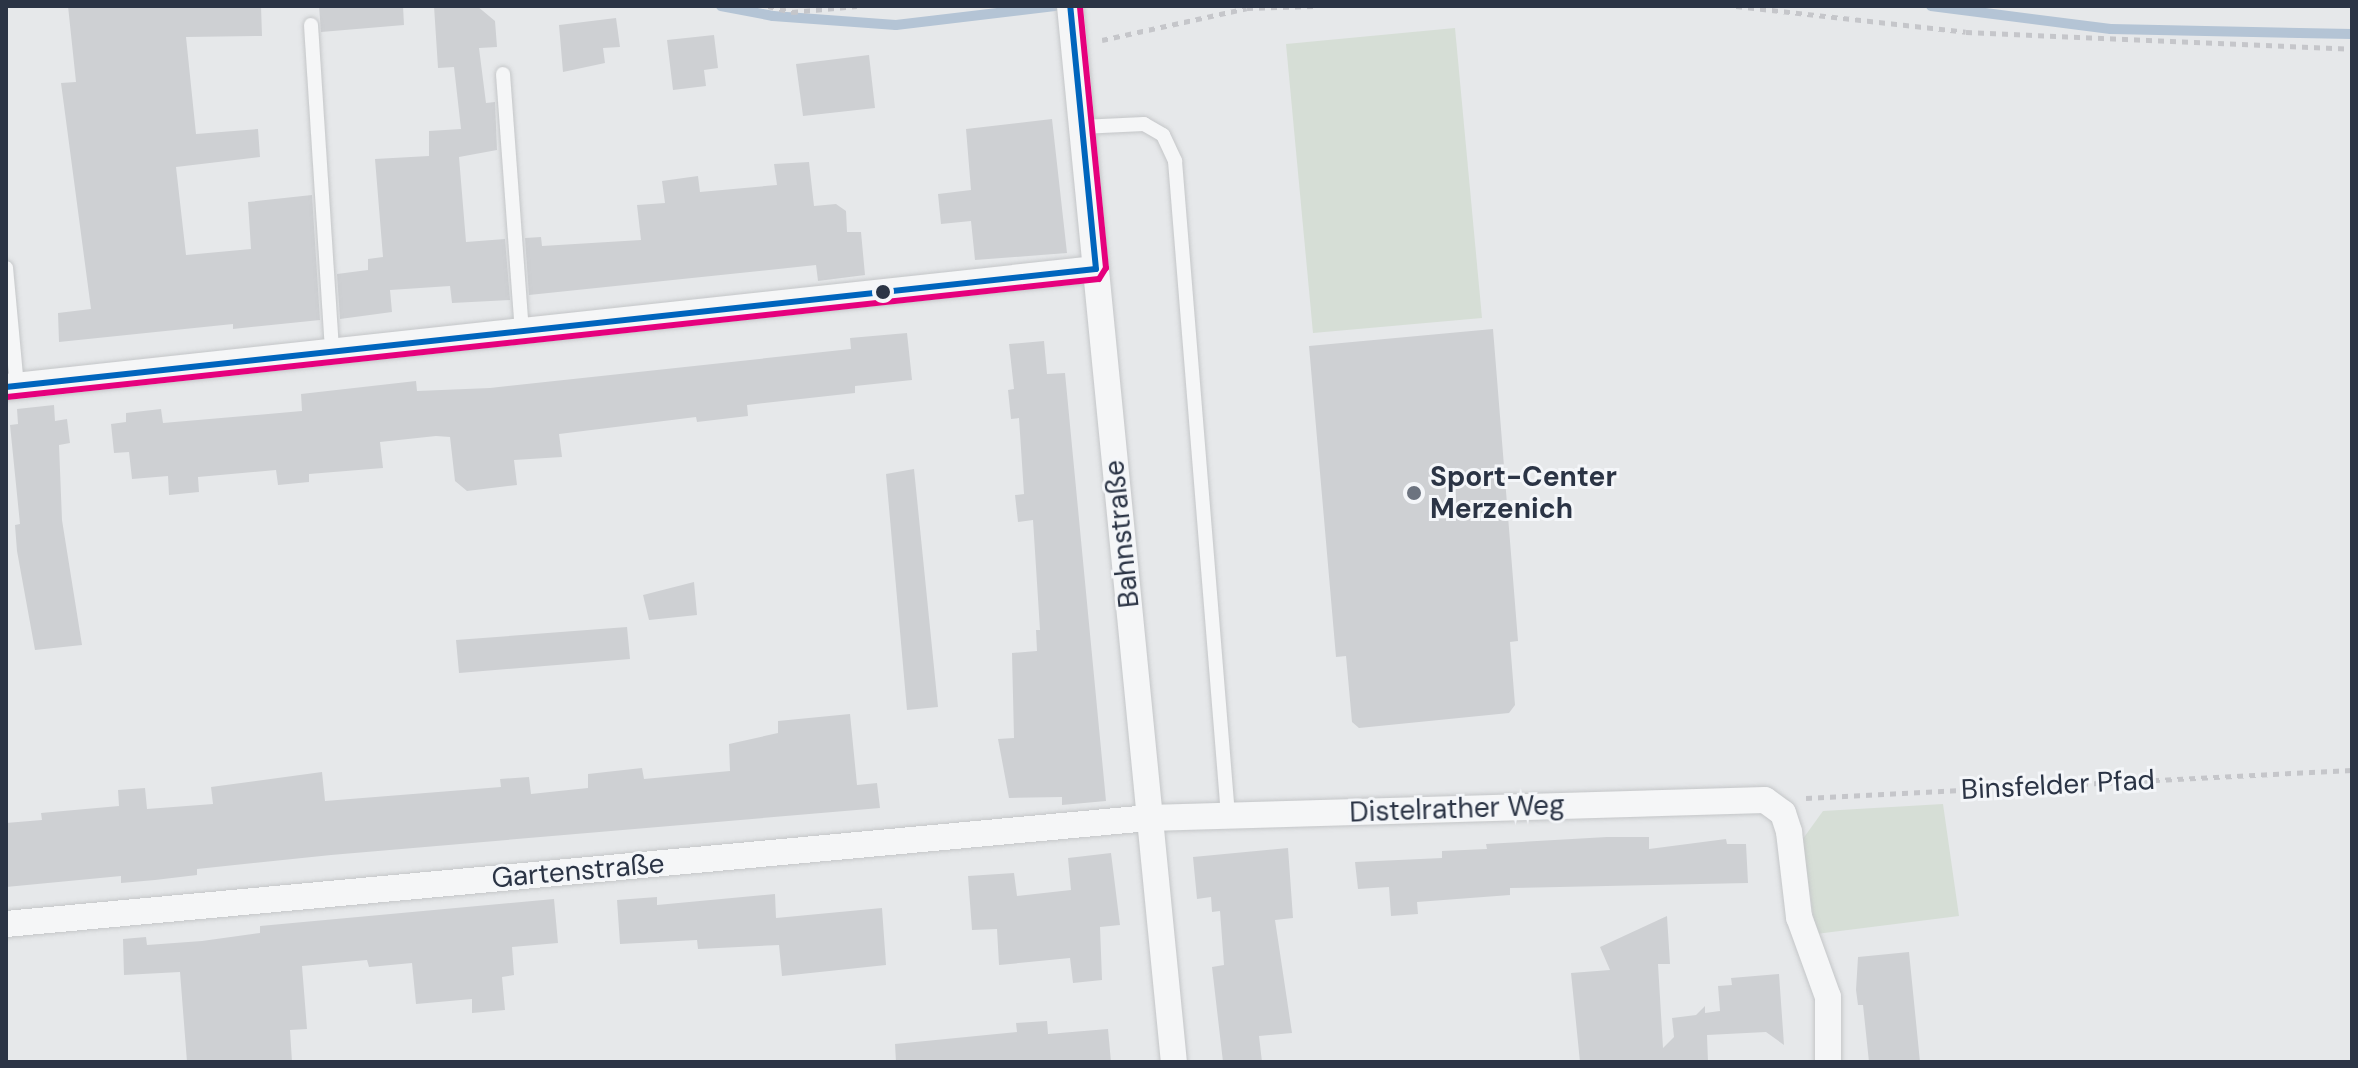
<!DOCTYPE html>
<meta charset="utf-8">
<style>
body{margin:0}
#map{position:relative;width:2358px;height:1068px;overflow:hidden;background:#e6e8ea;font-family:"DM Sans",sans-serif}
div>[style]{position:absolute}
.green>*{inset:0;background:#d6ded6}
.stream>*{height:10px;margin:-5px;padding:0 5px;transform-origin:5px;border-radius:5px;background:#b4c4d5}
.building>*{inset:0;background:#ced0d3}
.path>*{height:5px;margin-top:-2.5px;transform-origin:0;background:repeating-linear-gradient(90deg,#c5c6ca 0 6px,transparent 0 12px)}
.roads{filter:drop-shadow(0 0 2px #c4c6c8) drop-shadow(0 0 2px #c4c6c8)}
.service>*{height:14px;margin:-7px;padding:0 7px;transform-origin:7px;border-radius:7px;background:#f5f6f7}
.minor>*{height:26px;margin:-13px;padding:0 13px;transform-origin:13px;border-radius:13px;background:#f5f6f7}
.bus-1>*{height:6px;margin:-3px;padding:0 3px;transform-origin:3px;border-radius:3px;background:#0065bd}
.bus-2>*{height:6px;margin:-3px;padding:0 3px;transform-origin:3px;border-radius:3px;background:#e5007d}
.dots>*{width:22px;height:22px;translate:-50% -50%;box-sizing:border-box;border:4px solid #f4f6f9;border-radius:50%}
span{translate:-50% -50%;white-space:nowrap;text-align:center;line-height:1.15;-webkit-text-stroke:6px #f4f6f9;paint-order:stroke}
.poi-label{font-size:28px;color:#2b3445;font-weight:700}
.left{translate:0 -50%;text-align:left}
.street-label{font-size:28px;color:#2b3445}
.frame{position:absolute;inset:0;border:8px solid #2b3445;pointer-events:none}
</style>
<div id="map">
<div class="green">
<div style="clip-path:polygon(1455px 28px,1482px 318px,1313px 333px,1286px 44px)"></div>
<div style="clip-path:polygon(1943px 804px,1959px 916px,1816px 934px,1802px 840px,1823px 811px)"></div>
</div>
<div class="stream">
<div style="left:721px;top:6px;width:53px;rotate:10.9deg"></div>
<div style="left:773px;top:16px;width:123px;rotate:4.2deg"></div>
<div style="left:896px;top:25px;width:160px;rotate:-6.8deg"></div>
<div style="left:1931px;top:6px;width:181px;rotate:7.3deg"></div>
<div style="left:2111px;top:29px;width:241px;rotate:1.2deg"></div>
</div>
<div class="building">
<div style="clip-path:polygon(68px 6px,261px 6px,262px 36px,186px 37px,196px 134px,258px 129px,260px 157px,176px 167px,186px 255px,251px 249px,248px 202px,312px 195px,320px 320px,233px 329px,233px 324px,59px 342px,58px 313px,91px 309px,61px 83px,76px 82px)"></div>
<div style="clip-path:polygon(319px 6px,403px 6px,404px 25px,321px 32px)"></div>
<div style="clip-path:polygon(434px 6px,477px 6px,495px 21px,497px 47px,479px 48px,486px 103px,495px 102px,497px 150px,459px 157px,466px 242px,505px 239px,510px 300px,452px 303px,450px 286px,390px 290px,392px 312px,340px 319px,337px 274px,368px 270px,368px 259px,383px 257px,375px 159px,429px 156px,429px 131px,461px 129px,454px 67px,438px 68px)"></div>
<div style="clip-path:polygon(616px 18px,620px 47px,603px 48px,605px 63px,563px 72px,559px 25px)"></div>
<div style="clip-path:polygon(714px 35px,718px 68px,704px 70px,706px 86px,673px 90px,667px 40px)"></div>
<div style="clip-path:polygon(869px 55px,875px 108px,803px 116px,796px 64px)"></div>
<div style="clip-path:polygon(1052px 119px,1067px 253px,975px 260px,971px 221px,941px 224px,938px 194px,971px 190px,966px 129px)"></div>
<div style="clip-path:polygon(809px 162px,814px 206px,836px 204px,846px 211px,847px 232px,861px 232px,865px 275px,818px 281px,816px 265px,529px 295px,525px 238px,541px 237px,542px 246px,641px 240px,637px 205px,665px 203px,662px 181px,698px 176px,700px 192px,777px 185px,774px 164px)"></div>
<div style="clip-path:polygon(1493px 329px,1518px 641px,1510px 642px,1515px 705px,1509px 713px,1359px 728px,1352px 722px,1346px 656px,1336px 657px,1309px 346px)"></div>
<div style="clip-path:polygon(907px 333px,912px 380px,855px 386px,855px 393px,747px 405px,748px 416px,697px 422px,696px 417px,559px 434px,562px 457px,514px 460px,517px 485px,467px 491px,455px 481px,450px 437px,436px 436px,380px 442px,383px 468px,309px 474px,309px 482px,278px 485px,276px 470px,198px 477px,199px 492px,169px 495px,168px 476px,132px 479px,129px 452px,114px 453px,111px 424px,126px 422px,126px 413px,161px 409px,163px 423px,302px 411px,301px 394px,416px 381px,417px 391px,490px 388px,851px 349px,850px 338px)"></div>
<div style="clip-path:polygon(1044px 341px,1047px 374px,1065px 373px,1106px 801px,1062px 805px,1062px 797px,1009px 798px,998px 739px,1014px 738px,1012px 653px,1037px 651px,1036px 630px,1040px 630px,1033px 520px,1018px 522px,1015px 495px,1024px 494px,1019px 418px,1011px 419px,1008px 390px,1014px 389px,1009px 344px)"></div>
<div style="clip-path:polygon(54px 405px,55px 421px,67px 419px,70px 443px,59px 445px,62px 520px,82px 645px,35px 650px,17px 551px,15px 525px,20px 524px,10px 425px,18px 424px,17px 409px)"></div>
<div style="clip-path:polygon(914px 469px,938px 707px,907px 710px,886px 474px)"></div>
<div style="clip-path:polygon(694px 582px,697px 615px,649px 620px,643px 595px)"></div>
<div style="clip-path:polygon(627px 627px,630px 659px,459px 673px,456px 640px)"></div>
<div style="clip-path:polygon(850px 714px,857px 785px,877px 783px,880px 808px,331px 855px,197px 869px,197px 875px,155px 880px,121px 883px,121px 876px,6px 887px,6px 823px,42px 820px,41px 813px,119px 806px,118px 790px,145px 788px,147px 809px,213px 804px,211px 787px,322px 772px,325px 801px,501px 787px,500px 779px,529px 777px,531px 794px,559px 791px,588px 788px,588px 774px,642px 768px,644px 779px,730px 771px,729px 744px,778px 733px,778px 721px)"></div>
<div style="clip-path:polygon(1607px 837px,1649px 837px,1649px 849px,1726px 839px,1727px 844px,1746px 844px,1748px 883px,1510px 888px,1510px 895px,1417px 902px,1418px 914px,1391px 916px,1389px 887px,1358px 889px,1355px 862px,1442px 858px,1442px 851px,1487px 849px,1486px 844px)"></div>
<div style="clip-path:polygon(1288px 848px,1293px 918px,1275px 920px,1292px 1033px,1259px 1036px,1262px 1062px,1223px 1062px,1212px 967px,1224px 965px,1220px 911px,1212px 912px,1211px 897px,1197px 899px,1193px 857px)"></div>
<div style="clip-path:polygon(1111px 853px,1120px 925px,1100px 927px,1102px 980px,1073px 983px,1070px 958px,999px 965px,997px 929px,972px 930px,968px 876px,1014px 873px,1017px 896px,1071px 890px,1068px 858px)"></div>
<div style="clip-path:polygon(775px 894px,776px 918px,882px 908px,886px 965px,782px 976px,779px 945px,698px 949px,697px 940px,620px 944px,617px 900px,657px 897px,657px 905px)"></div>
<div style="clip-path:polygon(554px 899px,558px 943px,512px 947px,514px 975px,502px 977px,505px 1010px,472px 1013px,472px 999px,416px 1004px,412px 963px,369px 967px,367px 960px,302px 966px,307px 1029px,290px 1030px,292px 1062px,187px 1062px,180px 972px,124px 975px,123px 939px,146px 937px,147px 945px,202px 941px,260px 933px,260px 926px)"></div>
<div style="clip-path:polygon(1667px 916px,1670px 964px,1658px 964px,1663px 1048px,1674px 1037px,1672px 1018px,1696px 1015px,1705px 1006px,1705px 1013px,1720px 1011px,1718px 986px,1732px 985px,1731px 978px,1779px 974px,1784px 1045px,1766px 1032px,1707px 1035px,1708px 1062px,1580px 1062px,1571px 973px,1610px 970px,1600px 947px)"></div>
<div style="clip-path:polygon(1909px 952px,1920px 1062px,1869px 1062px,1863px 1005px,1858px 1005px,1856px 990px,1858px 957px)"></div>
<div style="clip-path:polygon(1047px 1021px,1048px 1034px,1108px 1029px,1111px 1062px,896px 1062px,895px 1044px,1017px 1032px,1016px 1023px)"></div>
</div>
<div class="path">
<div style="left:768px;top:6px;width:25px;rotate:14deg"></div>
<div style="left:792px;top:12px;width:65px;rotate:-5.3deg"></div>
<div style="left:1736px;top:6px;width:231px;rotate:6.4deg"></div>
<div style="left:1966px;top:32px;width:386px;rotate:2.5deg"></div>
<div style="left:1102px;top:40px;width:148px;rotate:-12.4deg"></div>
<div style="left:1247px;top:8px;width:67px;rotate:-1.7deg"></div>
<div style="left:1806px;top:798px;width:547px;rotate:-2.94deg"></div>
</div>
<div class="roads">
<div class="service">
<div style="left:311px;top:25px;width:328px;rotate:86.3deg"></div>
<div style="left:503px;top:74px;width:258px;rotate:85.8deg"></div>
<div style="left:1081px;top:127px;width:63px;rotate:-2.7deg"></div>
<div style="left:1144px;top:124px;width:22px;rotate:30deg"></div>
<div style="left:1163px;top:135px;width:29px;rotate:65deg"></div>
<div style="left:1175px;top:161px;width:657px;rotate:85.37deg"></div>
<div style="left:6px;top:268px;width:119px;rotate:84.7deg"></div>
</div>
<div class="minor">
<div style="left:1070px;top:6px;width:1061px;rotate:84.38deg"></div>
<div style="left:6px;top:387px;width:1096px;rotate:-6.18deg"></div>
<div style="left:6px;top:924px;width:1148px;rotate:-5.3deg"></div>
<div style="left:1149px;top:818px;width:616px;rotate:-1.67deg"></div>
<div style="left:1765px;top:800px;width:22px;rotate:36deg"></div>
<div style="left:1783px;top:813px;width:20px;rotate:72deg"></div>
<div style="left:1789px;top:832px;width:86px;rotate:83.3deg"></div>
<div style="left:1799px;top:917px;width:85px;rotate:70.1deg"></div>
<div style="left:1828px;top:997px;width:65px;rotate:90deg"></div>
</div>
</div>
<div class="bus-1">
<div style="left:6px;top:387px;width:1096px;rotate:-6.18deg"></div>
<div style="left:1096px;top:269px;width:264px;rotate:-95.6deg"></div>
</div>
<div class="bus-2">
<div style="left:7px;top:397px;width:1098px;rotate:-6.17deg"></div>
<div style="left:1099px;top:279px;width:13px;rotate:-58deg"></div>
<div style="left:1106px;top:268px;width:263px;rotate:-95.7deg"></div>
</div>
<div class="dots">
<div style="left:883px;top:292px;background:#2b3445"></div>
<div style="left:1414px;top:493px;background:#6c737f"></div>
</div>
<div class="poi-label">
<span class="left" style="left:1430px;top:493px">Sport-Center<br>Merzenich</span>
</div>
<div class="street-label">
<span style="left:1122px;top:534px;rotate:-96deg">Bahnstraße</span>
<span style="left:2058px;top:785px;rotate:-3deg">Binsfelder Pfad</span>
<span style="left:1457px;top:809px;rotate:-2deg">Distelrather Weg</span>
<span style="left:578px;top:871px;rotate:-5deg">Gartenstraße</span>
</div>
<div class="frame"></div>
</div>
